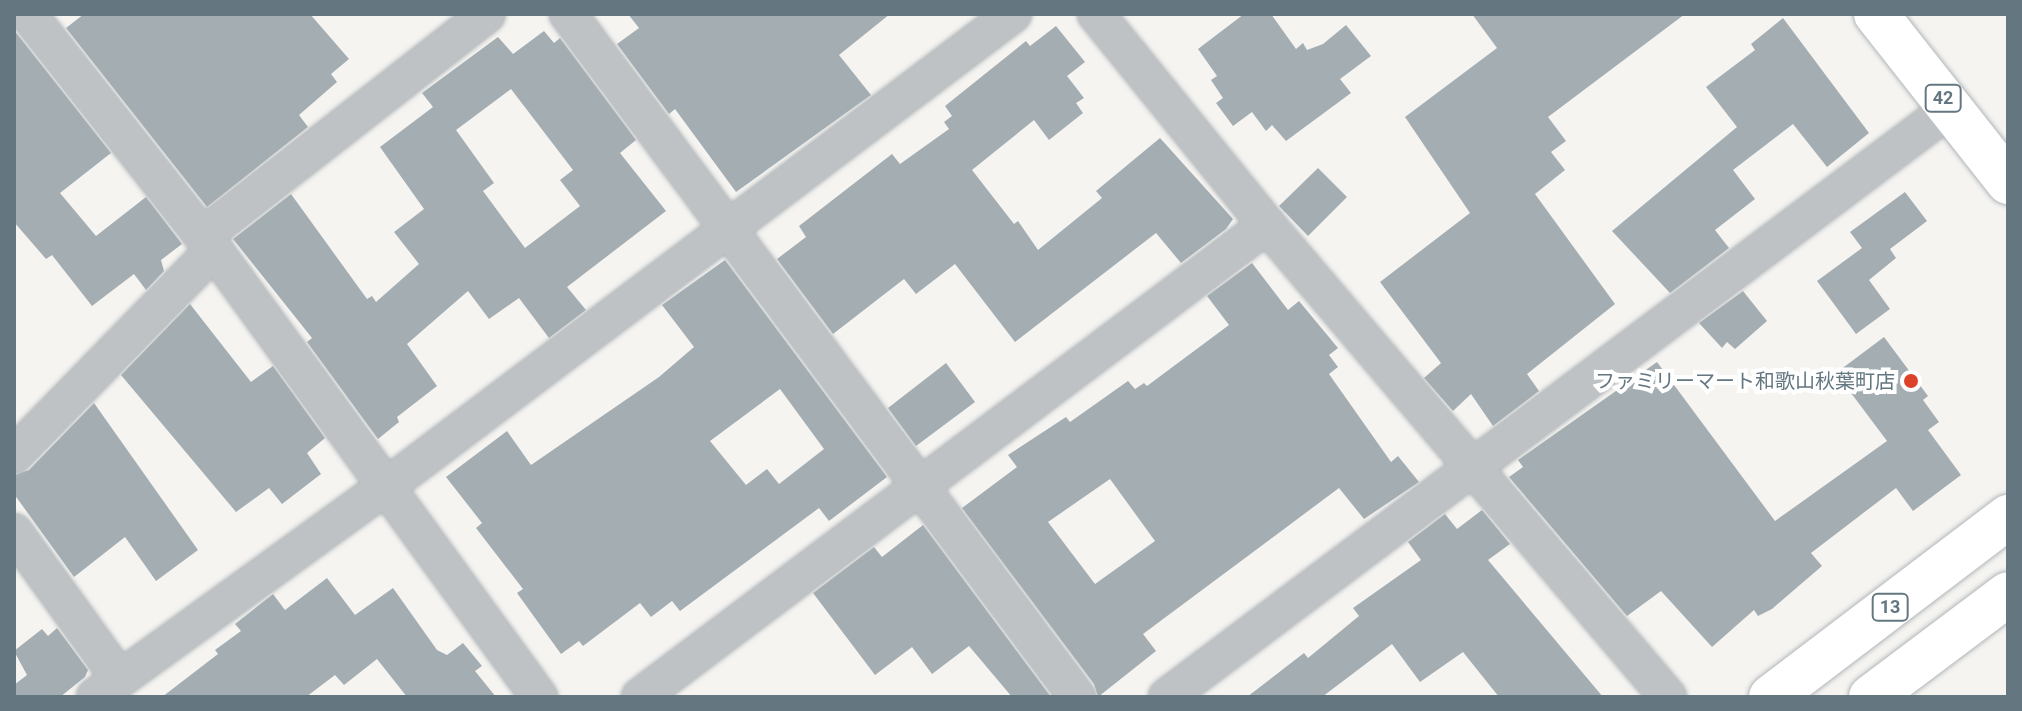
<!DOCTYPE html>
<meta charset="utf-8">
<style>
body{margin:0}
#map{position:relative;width:2022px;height:711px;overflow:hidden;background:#f5f4f1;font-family:Roboto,"Noto Sans JP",sans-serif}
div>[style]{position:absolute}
.building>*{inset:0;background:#a4aeb2}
.roads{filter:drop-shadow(0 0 2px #b1b6b9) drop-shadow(0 0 2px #b1b6b9)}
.street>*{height:36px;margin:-18px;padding:0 18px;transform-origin:18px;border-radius:18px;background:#bec2c5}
.primary>*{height:44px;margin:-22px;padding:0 22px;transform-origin:22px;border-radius:22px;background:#fff}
.highway>*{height:44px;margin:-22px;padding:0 22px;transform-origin:22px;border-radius:22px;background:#fff}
.dots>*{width:22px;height:22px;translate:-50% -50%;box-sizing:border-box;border:4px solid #fff;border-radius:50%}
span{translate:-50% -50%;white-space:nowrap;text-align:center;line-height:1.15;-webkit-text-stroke:8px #fff;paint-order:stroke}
.shield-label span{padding:2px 6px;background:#fff;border:2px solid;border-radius:6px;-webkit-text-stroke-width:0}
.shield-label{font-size:18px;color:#647781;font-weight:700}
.poi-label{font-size:20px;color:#647781}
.right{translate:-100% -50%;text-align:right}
.frame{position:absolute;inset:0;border:16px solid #647781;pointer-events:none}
</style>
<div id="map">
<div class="building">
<div style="clip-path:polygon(84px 14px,310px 14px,349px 59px,331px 74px,337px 82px,299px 115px,308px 127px,207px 207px,66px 28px)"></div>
<div style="clip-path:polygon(628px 14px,890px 14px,839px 55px,871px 95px,736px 192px,675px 109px,669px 114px,617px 44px,639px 28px)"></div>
<div style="clip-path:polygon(1244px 14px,1271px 14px,1296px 49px,1303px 43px,1307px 50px,1323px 44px,1346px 25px,1371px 56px,1340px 79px,1351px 93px,1286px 141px,1272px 125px,1266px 131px,1252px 112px,1233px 126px,1216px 103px,1223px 98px,1211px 80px,1217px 76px,1198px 49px)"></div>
<div style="clip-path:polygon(1472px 14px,1685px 14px,1548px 117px,1566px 141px,1551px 152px,1565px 170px,1535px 194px,1615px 304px,1527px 374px,1539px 391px,1493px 426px,1471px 394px,1453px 411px,1424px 378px,1441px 363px,1380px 282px,1470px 213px,1405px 117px,1497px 48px)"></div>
<div style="clip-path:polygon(1783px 18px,1869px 133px,1827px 167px,1793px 124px,1733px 170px,1755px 199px,1715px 230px,1729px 248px,1670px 293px,1612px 231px,1737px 127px,1706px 87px,1755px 50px,1751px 44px)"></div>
<div style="clip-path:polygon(1056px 26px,1085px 62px,1067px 76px,1084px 98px,1076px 103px,1083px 113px,1049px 140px,1034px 120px,972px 170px,1014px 224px,1018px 221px,1038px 250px,1102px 198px,1096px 191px,1160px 138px,1233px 219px,1226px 229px,1181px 263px,1156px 233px,1015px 342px,955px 264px,916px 294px,904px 279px,833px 334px,777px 259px,806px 237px,799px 226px,892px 154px,900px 164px,949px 129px,944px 122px,952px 116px,945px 106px,1026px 41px,1030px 46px)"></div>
<div style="clip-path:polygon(14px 30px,111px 153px,60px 193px,96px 236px,146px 197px,182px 244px,161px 260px,164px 271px,146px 290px,134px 274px,92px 306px,52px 255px,46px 259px,14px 222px)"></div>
<div style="clip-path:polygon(evenodd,544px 31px,554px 43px,560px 38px,636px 140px,620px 153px,666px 211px,567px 287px,586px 310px,549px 338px,519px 298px,489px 319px,468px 291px,407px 344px,437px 386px,397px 417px,399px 422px,378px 439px,307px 342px,312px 338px,233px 239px,291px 194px,367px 299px,372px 296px,376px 302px,419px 264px,394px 232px,424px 209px,380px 147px,433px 107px,422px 93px,498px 37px,513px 54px,544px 31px,511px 89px,573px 170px,560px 180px,580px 206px,525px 248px,483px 191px,494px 183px,456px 130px,511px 89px)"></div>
<div style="clip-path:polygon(1318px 168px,1347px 197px,1308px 236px,1279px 206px)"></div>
<div style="clip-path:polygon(1905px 192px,1927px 221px,1890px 249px,1896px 258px,1869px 280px,1890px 309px,1856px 334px,1817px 281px,1862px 248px,1850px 232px)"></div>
<div style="clip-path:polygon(evenodd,725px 260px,887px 477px,829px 521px,819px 508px,680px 611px,672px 601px,651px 617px,640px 603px,583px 646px,579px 641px,561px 654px,517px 593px,523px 589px,476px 528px,482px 523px,446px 477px,507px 431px,531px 465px,659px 377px,694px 347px,662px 305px,725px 260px,780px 389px,824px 449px,779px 484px,767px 469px,746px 485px,710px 441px,780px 389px)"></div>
<div style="clip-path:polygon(evenodd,1252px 263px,1288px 310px,1299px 301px,1338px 348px,1329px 355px,1338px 367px,1329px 374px,1391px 462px,1398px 456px,1419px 482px,1364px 519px,1339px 488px,1143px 634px,1156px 651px,1098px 697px,1094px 684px,962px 508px,1017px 467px,1008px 455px,1066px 417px,1070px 422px,1128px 381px,1135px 389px,1144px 383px,1147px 386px,1229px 325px,1207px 296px,1252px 263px,1110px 479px,1155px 541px,1095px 584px,1048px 522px,1110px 479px)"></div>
<div style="clip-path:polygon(1743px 291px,1767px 321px,1735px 349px,1727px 342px,1722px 348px,1699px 323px)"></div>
<div style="clip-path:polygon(190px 304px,251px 382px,273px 366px,325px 438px,307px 453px,321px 474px,282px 504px,269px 488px,236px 512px,121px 375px)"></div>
<div style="clip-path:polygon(1884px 337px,1928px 396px,1923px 400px,1939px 422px,1928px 430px,1961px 475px,1913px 511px,1896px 488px,1811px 553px,1822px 566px,1772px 609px,1758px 616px,1754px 610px,1712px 647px,1661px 591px,1627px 616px,1509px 477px,1523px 467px,1518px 460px,1657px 362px,1775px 521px,1887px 441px,1836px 373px)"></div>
<div style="clip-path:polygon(946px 363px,975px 402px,916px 446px,888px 408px)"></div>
<div style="clip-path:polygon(94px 403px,198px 550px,156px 581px,125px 537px,74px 577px,14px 494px,14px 475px,29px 470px)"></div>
<div style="clip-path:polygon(1482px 510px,1510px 544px,1488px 560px,1603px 697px,1499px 697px,1463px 652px,1420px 682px,1392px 644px,1322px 697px,1247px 697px,1304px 653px,1308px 658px,1359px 616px,1353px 608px,1421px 560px,1408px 542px,1445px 514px,1457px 529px)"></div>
<div style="clip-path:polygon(923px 525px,1051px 697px,1012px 697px,969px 646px,932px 674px,912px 647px,875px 675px,813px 593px,874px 547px,882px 557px)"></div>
<div style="clip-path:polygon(327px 578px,355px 615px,393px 588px,437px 650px,447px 655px,463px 643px,482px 666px,475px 671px,496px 697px,407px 697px,377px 659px,344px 685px,335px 675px,306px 697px,162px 697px,218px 654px,215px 650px,241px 631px,235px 624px,273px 594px,285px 610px)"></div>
<div style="clip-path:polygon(57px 628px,88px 670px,85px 677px,60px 697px,14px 697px,14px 685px,27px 675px,14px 651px,42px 629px,48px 636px)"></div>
</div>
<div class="roads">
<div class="street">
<div style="left:28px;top:14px;width:300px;rotate:51.8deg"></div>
<div style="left:214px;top:250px;width:553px;rotate:53.98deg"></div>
<div style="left:568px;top:14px;width:852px;rotate:53.3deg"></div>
<div style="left:1096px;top:14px;width:272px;rotate:51deg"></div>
<div style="left:1267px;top:225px;width:619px;rotate:49.65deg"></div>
<div style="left:203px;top:236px;width:360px;rotate:-38deg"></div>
<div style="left:14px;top:455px;width:286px;rotate:-45.7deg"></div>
<div style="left:14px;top:532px;width:181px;rotate:54.2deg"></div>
<div style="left:95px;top:697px;width:360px;rotate:-35.9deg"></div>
<div style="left:387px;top:486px;width:784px;rotate:-37.02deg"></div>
<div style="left:640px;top:697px;width:785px;rotate:-36.97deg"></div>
<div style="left:1167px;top:697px;width:981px;rotate:-36.92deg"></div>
</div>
<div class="primary">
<div style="left:1771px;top:697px;width:298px;rotate:-37.2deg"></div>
<div style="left:1871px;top:697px;width:171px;rotate:-36.9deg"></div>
</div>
<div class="highway">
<div style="left:1876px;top:14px;width:214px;rotate:51.8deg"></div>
</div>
</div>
<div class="dots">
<div style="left:1911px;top:381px;background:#dd4328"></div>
</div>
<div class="shield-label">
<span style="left:1943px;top:98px">42</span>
<span style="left:1890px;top:607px">13</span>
</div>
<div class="poi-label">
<span class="right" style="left:1895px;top:381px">ファミリーマート和歌山秋葉町店</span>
</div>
<div class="frame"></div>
</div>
